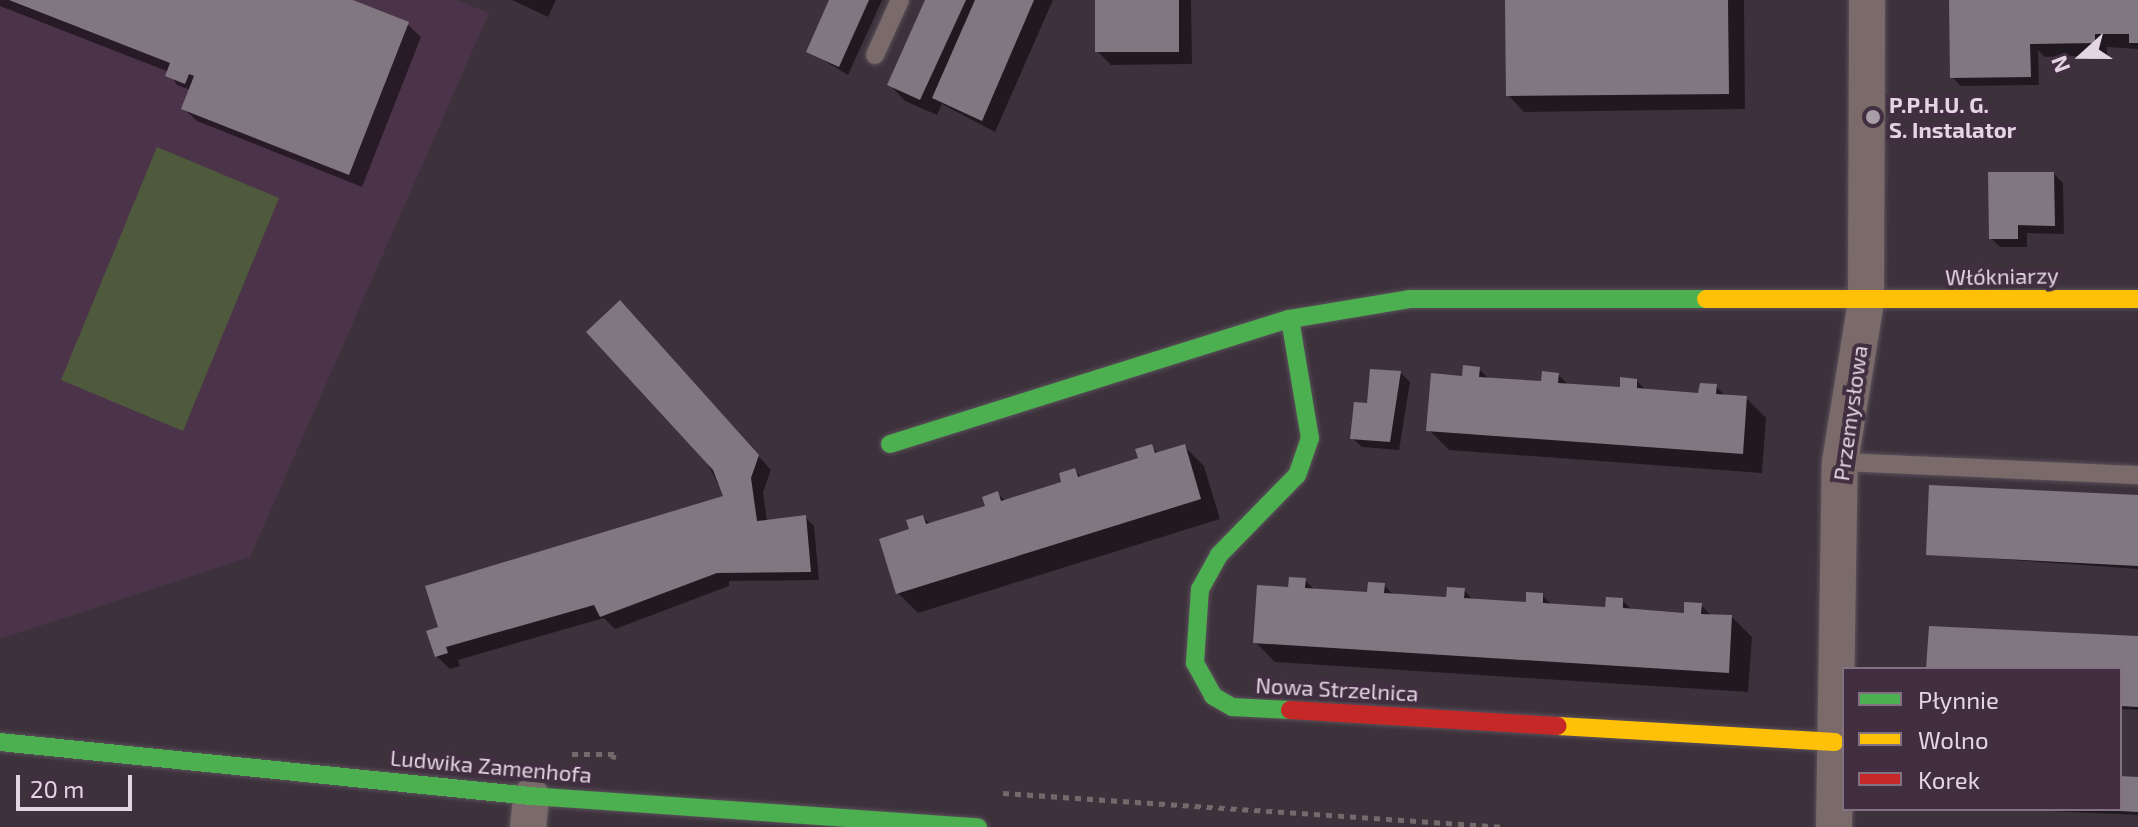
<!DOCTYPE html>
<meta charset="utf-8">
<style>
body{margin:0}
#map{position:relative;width:2138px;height:827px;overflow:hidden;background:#3d323c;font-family:"Exo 2",sans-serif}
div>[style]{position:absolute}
.built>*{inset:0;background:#4b3449}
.green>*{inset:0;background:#4f5a3c}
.shadow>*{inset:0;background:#0007}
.building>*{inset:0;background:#817780}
.path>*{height:5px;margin-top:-2.5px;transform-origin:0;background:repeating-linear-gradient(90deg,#76696b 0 6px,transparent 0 12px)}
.roads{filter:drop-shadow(0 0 2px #5a5059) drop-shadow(0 0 2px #5a5059)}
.lane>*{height:18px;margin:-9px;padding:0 9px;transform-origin:9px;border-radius:9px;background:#7a6b6a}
.street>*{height:36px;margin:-18px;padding:0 18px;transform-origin:18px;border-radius:18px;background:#7a6b6a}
.fast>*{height:18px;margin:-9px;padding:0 9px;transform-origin:9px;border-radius:9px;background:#4caf50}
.slow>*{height:18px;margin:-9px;padding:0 9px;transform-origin:9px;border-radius:9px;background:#ffc107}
.jam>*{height:18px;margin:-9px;padding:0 9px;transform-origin:9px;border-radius:9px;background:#c62828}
.dots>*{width:22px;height:22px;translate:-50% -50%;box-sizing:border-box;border:4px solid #412e40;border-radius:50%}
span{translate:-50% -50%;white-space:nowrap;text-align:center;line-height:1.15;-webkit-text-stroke:8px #412e40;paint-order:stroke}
.poi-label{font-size:22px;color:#e3d6e2;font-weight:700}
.left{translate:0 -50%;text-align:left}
.street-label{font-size:22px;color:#e3d6e2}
.legend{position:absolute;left:1842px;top:667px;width:280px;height:144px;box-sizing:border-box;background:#412e40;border:2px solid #827181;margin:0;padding:10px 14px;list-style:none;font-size:24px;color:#e3d6e2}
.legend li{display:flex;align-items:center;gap:16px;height:40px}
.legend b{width:40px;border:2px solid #827181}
.north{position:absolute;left:2042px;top:16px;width:80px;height:80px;-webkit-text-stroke:6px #412e40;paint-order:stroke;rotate:249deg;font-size:22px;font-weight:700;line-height:32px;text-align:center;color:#e3d6e2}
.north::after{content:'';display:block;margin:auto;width:28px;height:36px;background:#e3d6e2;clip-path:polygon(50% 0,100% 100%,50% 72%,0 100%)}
.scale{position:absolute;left:16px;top:775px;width:116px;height:36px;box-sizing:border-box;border:4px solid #e3d6e2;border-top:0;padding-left:10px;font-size:24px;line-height:28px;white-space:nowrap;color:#e3d6e2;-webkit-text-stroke:6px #412e40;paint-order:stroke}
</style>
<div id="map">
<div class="built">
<div style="clip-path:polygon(0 0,456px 0,489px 13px,250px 557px,0 639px)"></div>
</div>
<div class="green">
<div style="clip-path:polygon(157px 147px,279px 198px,183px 431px,61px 380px)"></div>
</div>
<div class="shadow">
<div style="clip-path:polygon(0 0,347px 0,407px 24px,421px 37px,362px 187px,197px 121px,183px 108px,190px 90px,177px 85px,169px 72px,0 6px)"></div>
<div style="clip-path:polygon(512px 0,556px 0,548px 17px)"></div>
<div style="clip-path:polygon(831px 0,882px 0,848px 75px,808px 51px)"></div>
<div style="clip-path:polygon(927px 0,1053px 0,995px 132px,942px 104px,937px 115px,905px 101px,889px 84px)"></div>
<div style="clip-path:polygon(1097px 0,1191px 0,1192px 64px,1111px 65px,1097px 51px)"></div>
<div style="clip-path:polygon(1506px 0,1744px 0,1745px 109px,1524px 112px,1508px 95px)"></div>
<div style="clip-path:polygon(2036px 0,2138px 0,2138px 49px,2107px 47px,2107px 55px,2045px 57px,2038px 50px,2039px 85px,1961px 86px,1952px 77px)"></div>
<div style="clip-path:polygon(2054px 174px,2063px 183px,2064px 234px,2027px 233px,2027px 247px,2000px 247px,1991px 238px)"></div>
<div style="clip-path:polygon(633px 316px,771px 470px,763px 492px,767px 521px,805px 517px,814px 526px,819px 580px,729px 581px,729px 586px,615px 629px,604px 618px,458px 660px,460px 666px,450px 669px,436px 656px,429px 633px,725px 498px)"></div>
<div style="clip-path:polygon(1479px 369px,1489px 379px,1543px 383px,1558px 374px,1569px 386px,1622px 389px,1636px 380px,1647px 391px,1700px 395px,1716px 386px,1726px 397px,1746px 398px,1766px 418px,1762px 473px,1449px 450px,1429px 430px,1463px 378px)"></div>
<div style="clip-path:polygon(1401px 373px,1410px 382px,1399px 450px,1362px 447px,1352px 438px,1369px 406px)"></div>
<div style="clip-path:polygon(1151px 446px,1159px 454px,1184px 446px,1204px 466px,1220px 519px,918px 613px,898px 593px,912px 531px,923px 517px,931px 525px,987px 507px,998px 494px,1006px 501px,1063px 484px,1074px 470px,1082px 478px,1140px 460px)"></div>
<div style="clip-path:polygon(2138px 497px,2138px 569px,1928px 554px)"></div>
<div style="clip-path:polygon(1305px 580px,1316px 591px,1368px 594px,1384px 585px,1395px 596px,1448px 599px,1464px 590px,1474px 601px,1528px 604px,1542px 595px,1553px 606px,1607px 610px,1622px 600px,1633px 611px,1686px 615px,1701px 605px,1712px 616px,1732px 617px,1752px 637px,1748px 692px,1275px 662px,1255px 642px,1290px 589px)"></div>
<div style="clip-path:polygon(2138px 638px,2138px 710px,2120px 709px,2120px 669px,1928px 669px)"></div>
<div style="clip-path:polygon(2120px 778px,2138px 779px,2138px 815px,2003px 809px,2120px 809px)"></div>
</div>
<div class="building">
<div style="clip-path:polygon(9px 0,353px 0,409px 22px,349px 175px,181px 109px,194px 76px,189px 74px,185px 84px,165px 76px,170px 63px)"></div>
<div style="clip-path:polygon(829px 0,869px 0,839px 67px,806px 52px)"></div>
<div style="clip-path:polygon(925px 0,966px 0,920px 100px,887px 85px)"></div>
<div style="clip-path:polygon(975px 0,1034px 0,982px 121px,932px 98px)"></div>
<div style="clip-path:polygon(1095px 0,1179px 0,1179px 52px,1095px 52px)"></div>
<div style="clip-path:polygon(1505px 0,1728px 0,1729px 94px,1506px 96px)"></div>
<div style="clip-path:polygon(1949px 0,2138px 0,2138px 43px,2129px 43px,2129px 34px,2095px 34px,2095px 43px,2030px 44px,2031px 77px,1950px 78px)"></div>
<div style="clip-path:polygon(1988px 172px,2054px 172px,2055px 226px,2018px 225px,2018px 239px,1989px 239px)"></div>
<div style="clip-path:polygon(620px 300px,759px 455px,751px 478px,757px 521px,806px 515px,811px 572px,717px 573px,600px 617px,594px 605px,446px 647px,448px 653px,435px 657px,426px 631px,438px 627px,425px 586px,723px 496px,713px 470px,586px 332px)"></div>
<div style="clip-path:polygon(1463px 365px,1480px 367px,1479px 377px,1541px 381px,1542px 371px,1559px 373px,1558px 383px,1620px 387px,1620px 377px,1637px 379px,1637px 388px,1698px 393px,1700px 383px,1717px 384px,1716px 394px,1747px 396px,1743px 454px,1426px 431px,1431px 373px,1462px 376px)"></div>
<div style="clip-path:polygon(1370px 369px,1401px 371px,1390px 442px,1350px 439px,1354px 402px,1367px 403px)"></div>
<div style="clip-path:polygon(1152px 444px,1155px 453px,1185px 444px,1201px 499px,896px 594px,879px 539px,909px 529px,906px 520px,923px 515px,926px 524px,985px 506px,982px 497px,998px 491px,1001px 501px,1061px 482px,1059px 473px,1075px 468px,1078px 477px,1138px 458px,1135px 449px)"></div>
<div style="clip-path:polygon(1929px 485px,2138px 495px,2138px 566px,1926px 555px)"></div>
<div style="clip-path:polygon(1289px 577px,1306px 578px,1305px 588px,1367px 592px,1368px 582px,1385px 583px,1384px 593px,1446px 597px,1447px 587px,1465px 588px,1464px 598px,1526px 602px,1526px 592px,1543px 593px,1543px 603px,1605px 607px,1606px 597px,1623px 598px,1623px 608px,1684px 613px,1684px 602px,1702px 603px,1701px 614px,1732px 615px,1729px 673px,1253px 643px,1257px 585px,1288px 587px)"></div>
<div style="clip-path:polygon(1929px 626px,2138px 636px,2138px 707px,2120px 706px,2120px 669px,1926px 669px)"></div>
<div style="clip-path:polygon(2120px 776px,2138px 777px,2138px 812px,2120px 811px)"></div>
</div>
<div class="path">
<div style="left:572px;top:754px;width:42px"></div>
<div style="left:614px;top:754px;width:5px;rotate:101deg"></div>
<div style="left:1003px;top:793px;width:503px;rotate:3.87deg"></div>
</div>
<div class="roads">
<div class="lane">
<div style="left:875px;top:55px;width:60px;rotate:-65.6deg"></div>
<div style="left:1840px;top:462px;width:298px;rotate:2.5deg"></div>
</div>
<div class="street">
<div style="left:528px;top:827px;width:31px;rotate:-84deg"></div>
<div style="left:1834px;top:827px;width:365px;rotate:-89.1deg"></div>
<div style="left:1840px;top:462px;width:162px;rotate:-80.8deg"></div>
<div style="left:1866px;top:302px;width:302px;rotate:-89.8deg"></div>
</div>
<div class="fast">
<div style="left:1290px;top:319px;width:121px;rotate:80.5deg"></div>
<div style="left:1310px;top:438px;width:39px;rotate:109deg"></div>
<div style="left:1297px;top:475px;width:112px;rotate:134.3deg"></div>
<div style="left:1219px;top:555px;width:39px;rotate:119deg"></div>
<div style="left:1200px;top:589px;width:74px;rotate:93.9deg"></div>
<div style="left:1195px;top:663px;width:38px;rotate:61deg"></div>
<div style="left:1213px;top:696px;width:22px;rotate:30deg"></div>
<div style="left:1232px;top:707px;width:58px;rotate:3deg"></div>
<div style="left:890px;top:444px;width:419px;rotate:-17.4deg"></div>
<div style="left:1290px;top:319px;width:121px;rotate:-9.5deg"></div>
<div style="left:1409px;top:299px;width:297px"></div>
<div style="left:0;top:742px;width:534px;rotate:5.81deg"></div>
<div style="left:531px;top:796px;width:448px;rotate:4deg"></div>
</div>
<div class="slow">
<div style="left:1706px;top:299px;width:432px"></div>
<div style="left:1558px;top:726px;width:277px;rotate:3.3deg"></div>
</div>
<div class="jam">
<div style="left:1290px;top:710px;width:268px;rotate:3.4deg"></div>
</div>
</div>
<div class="dots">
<div style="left:1873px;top:117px;background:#a99da8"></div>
</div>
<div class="poi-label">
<span class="left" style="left:1889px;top:117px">P.P.H.U. G.<br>S. Instalator</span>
</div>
<div class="street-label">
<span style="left:2002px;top:276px;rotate:-1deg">Włókniarzy</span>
<span style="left:1850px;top:413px;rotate:-82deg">Przemysłowa</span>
<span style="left:1337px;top:689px;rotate:3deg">Nowa Strzelnica</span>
<span style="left:491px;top:766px;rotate:5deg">Ludwika Zamenhofa</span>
</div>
<ul class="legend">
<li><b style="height:10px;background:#4caf50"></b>Płynnie</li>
<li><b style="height:10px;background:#ffc107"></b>Wolno</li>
<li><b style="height:10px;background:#c62828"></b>Korek</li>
</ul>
<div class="north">N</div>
<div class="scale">20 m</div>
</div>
